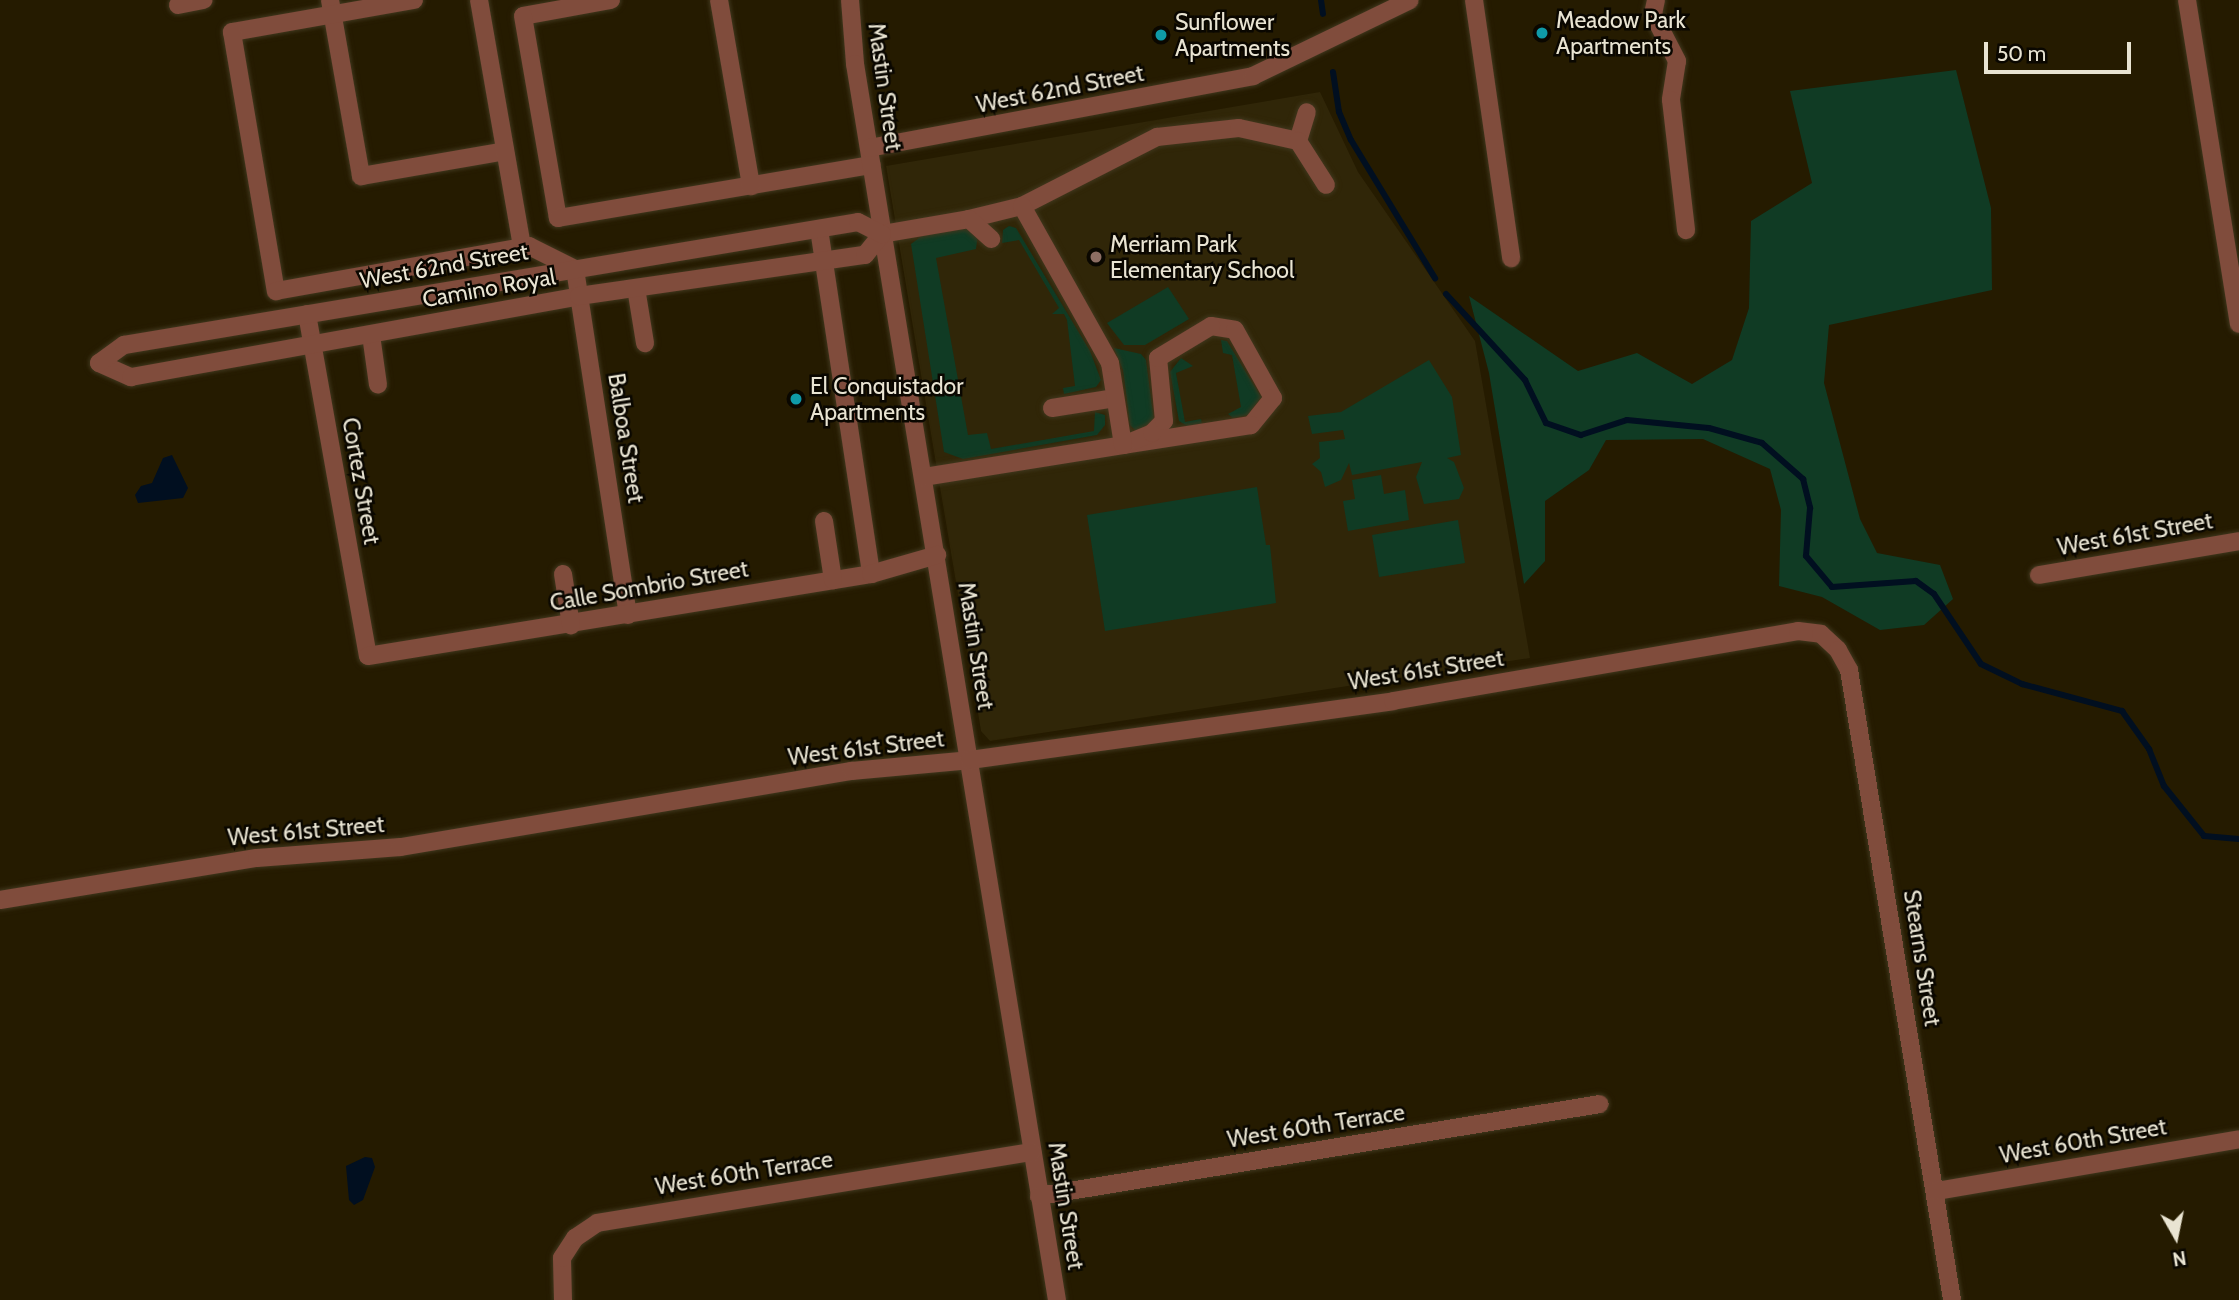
<!DOCTYPE html>
<style>
body{margin:0}
#map{position:relative;width:2239px;height:1300px;overflow:hidden;background:#251b00;font-family:Cabin,sans-serif}
div>[style]{position:absolute}
.built>*{inset:0;background:#302608}
.green>*{inset:0;background:#103b24}
.water>*{inset:0;background:#010f20}
.stream>*{height:6px;margin:-3px;padding:0 3px;transform-origin:3px;border-radius:3px;background:#010f20}
.roads{filter:drop-shadow(0 0 2px #40371d) drop-shadow(0 0 2px #40371d)}
.minor>*{height:18px;margin:-9px;padding:0 9px;transform-origin:9px;border-radius:9px;background:#804c3c}
.dots>*{width:19px;height:19px;translate:-50% -50%;box-sizing:border-box;border:4px solid #0a0700;border-radius:50%}
span{translate:-50% -50%;white-space:nowrap;text-align:center;line-height:1.15;-webkit-text-stroke:5px #0a0700;paint-order:stroke}
.poi-label{font-size:23px;color:#e9e4d2}
.left{translate:0 -50%;text-align:left}
.street-label{font-size:23px;color:#e9e4d2}
.north{position:absolute;left:2141px;top:1202px;width:70px;height:70px;-webkit-text-stroke:5px #0a0700;paint-order:stroke;rotate:171deg;font-size:19px;font-weight:700;line-height:28px;text-align:center;color:#e9e4d2}
.north::after{content:'';display:block;margin:auto;width:24px;height:32px;background:#e9e4d2;clip-path:polygon(50% 0,100% 100%,50% 72%,0 100%)}
.scale{position:absolute;left:1984px;top:42px;width:147px;height:32px;box-sizing:border-box;border:4px solid #e9e4d2;border-top:0;padding-left:9px;font-size:21px;line-height:24px;white-space:nowrap;color:#e9e4d2;-webkit-text-stroke:5px #0a0700;paint-order:stroke}
</style>
<div id="map">
<div class="built">
<div style="clip-path:polygon(1320px 92px,1358px 172px,1475px 341px,1530px 658px,990px 741px,981px 731px,886px 166px)"></div>
</div>
<div class="green">
<div style="clip-path:polygon(1956px 70px,1991px 208px,1992px 290px,1829px 325px,1824px 383px,1860px 519px,1877px 553px,1940px 565px,1953px 599px,1924px 625px,1880px 630px,1822px 597px,1779px 586px,1781px 510px,1770px 469px,1703px 439px,1606px 440px,1589px 470px,1545px 501px,1545px 561px,1524px 584px,1489px 373px,1469px 296px,1578px 371px,1637px 353px,1692px 384px,1732px 360px,1749px 308px,1751px 221px,1812px 183px,1790px 91px)"></div>
<div style="clip-path:polygon(1009px 226px,1016px 228px,1090px 351px,1101px 380px,1096px 387px,1064px 394px,1063px 388px,1075px 386px,1067px 320px,1064px 314px,1052px 314px,1059px 308px,1019px 240px,1002px 243px,1003px 230px)"></div>
<div style="clip-path:polygon(967px 228px,978px 234px,976px 249px,936px 258px,968px 435px,987px 433px,991px 449px,1094px 431px,1095px 412px,1105px 415px,1105px 425px,1097px 435px,963px 459px,944px 452px,911px 244px,923px 235px)"></div>
<div style="clip-path:polygon(1168px 287px,1189px 319px,1145px 345px,1124px 345px,1107px 323px)"></div>
<div style="clip-path:polygon(1221px 340px,1227px 341px,1261px 397px,1248px 415px,1233px 418px,1228px 414px,1241px 407px,1232px 355px,1223px 353px)"></div>
<div style="clip-path:polygon(1114px 348px,1141px 354px,1146px 360px,1154px 421px,1138px 433px,1130px 425px,1123px 370px)"></div>
<div style="clip-path:polygon(1181px 358px,1193px 366px,1176px 373px,1185px 422px,1201px 419px,1202px 424px,1187px 426px,1179px 421px,1170px 372px)"></div>
<div style="clip-path:polygon(1429px 360px,1452px 397px,1461px 455px,1447px 458px,1454px 462px,1464px 488px,1459px 499px,1424px 504px,1416px 477px,1422px 462px,1352px 475px,1349px 463px,1341px 480px,1325px 487px,1321px 472px,1312px 464px,1320px 458px,1319px 442px,1345px 439px,1343px 430px,1312px 434px,1308px 416px,1341px 412px)"></div>
<div style="clip-path:polygon(1381px 475px,1384px 494px,1405px 490px,1409px 520px,1348px 531px,1343px 501px,1355px 499px,1352px 480px)"></div>
<div style="clip-path:polygon(1257px 487px,1266px 545px,1270px 545px,1276px 603px,1105px 631px,1087px 515px)"></div>
<div style="clip-path:polygon(1458px 520px,1465px 563px,1379px 577px,1372px 535px)"></div>
</div>
<div class="water">
<div style="clip-path:polygon(172px 455px,188px 488px,183px 498px,138px 503px,135px 495px,141px 486px,152px 483px,163px 458px)"></div>
<div style="clip-path:polygon(365px 1157px,372px 1158px,375px 1167px,363px 1200px,354px 1205px,349px 1200px,346px 1166px)"></div>
</div>
<div class="stream">
<div style="left:1321px;top:0;width:14px;rotate:82deg"></div>
<div style="left:1333px;top:72px;width:40px;rotate:81.5deg"></div>
<div style="left:1339px;top:112px;width:30px;rotate:67deg"></div>
<div style="left:1351px;top:140px;width:162px;rotate:58.7deg"></div>
<div style="left:1446px;top:294px;width:117px;rotate:47.4deg"></div>
<div style="left:1525px;top:380px;width:48px;rotate:64deg"></div>
<div style="left:1546px;top:423px;width:37px;rotate:19deg"></div>
<div style="left:1581px;top:435px;width:48px;rotate:-18.1deg"></div>
<div style="left:1627px;top:420px;width:82px;rotate:5.6deg"></div>
<div style="left:1709px;top:428px;width:55px;rotate:15.8deg"></div>
<div style="left:1762px;top:443px;width:55px;rotate:41.3deg"></div>
<div style="left:1803px;top:479px;width:30px;rotate:76deg"></div>
<div style="left:1810px;top:508px;width:48px;rotate:94.8deg"></div>
<div style="left:1806px;top:556px;width:40px;rotate:50deg"></div>
<div style="left:1832px;top:587px;width:84px;rotate:-4.1deg"></div>
<div style="left:1916px;top:581px;width:22px;rotate:36deg"></div>
<div style="left:1934px;top:594px;width:84px;rotate:56.1deg"></div>
<div style="left:1981px;top:664px;width:46px;rotate:26deg"></div>
<div style="left:2022px;top:684px;width:104px;rotate:15.1deg"></div>
<div style="left:2122px;top:711px;width:47px;rotate:54.6deg"></div>
<div style="left:2149px;top:749px;width:40px;rotate:68deg"></div>
<div style="left:2164px;top:786px;width:64px;rotate:51.3deg"></div>
<div style="left:2204px;top:836px;width:35px;rotate:5deg"></div>
</div>
<div class="roads">
<div class="minor">
<div style="left:330px;top:0;width:179px;rotate:80deg"></div>
<div style="left:361px;top:176px;width:146px;rotate:-9.8deg"></div>
<div style="left:414px;top:0;width:185px;rotate:170deg"></div>
<div style="left:232px;top:32px;width:263px;rotate:80.4deg"></div>
<div style="left:276px;top:291px;width:257px;rotate:-10.1deg"></div>
<div style="left:529px;top:246px;width:51px;rotate:26.6deg"></div>
<div style="left:575px;top:269px;width:350px;rotate:81.3deg"></div>
<div style="left:479px;top:0;width:251px;rotate:80.1deg"></div>
<div style="left:611px;top:0;width:89px;rotate:169.7deg"></div>
<div style="left:523px;top:16px;width:205px;rotate:80.2deg"></div>
<div style="left:558px;top:218px;width:318px;rotate:-9.6deg"></div>
<div style="left:719px;top:0;width:189px;rotate:80.2deg"></div>
<div style="left:850px;top:0;width:64px;rotate:85.5deg"></div>
<div style="left:855px;top:64px;width:1252px;rotate:80.72deg"></div>
<div style="left:1474px;top:0;width:261px;rotate:81.8deg"></div>
<div style="left:1656px;top:0;width:14px;rotate:102deg"></div>
<div style="left:1653px;top:14px;width:53px;rotate:62.9deg"></div>
<div style="left:1677px;top:61px;width:39px;rotate:99deg"></div>
<div style="left:1671px;top:100px;width:131px;rotate:83.4deg"></div>
<div style="left:2187px;top:0;width:328px;rotate:80.9deg"></div>
<div style="left:178px;top:5px;width:26px;rotate:-11deg"></div>
<div style="left:1298px;top:141px;width:30px;rotate:-73deg"></div>
<div style="left:869px;top:148px;width:391px;rotate:-10.6deg"></div>
<div style="left:1253px;top:76px;width:174px;rotate:-25.8deg"></div>
<div style="left:969px;top:219px;width:55px;rotate:-13.8deg"></div>
<div style="left:1022px;top:206px;width:152px;rotate:-27.1deg"></div>
<div style="left:1157px;top:137px;width:82px;rotate:-6.3deg"></div>
<div style="left:1239px;top:128px;width:60px;rotate:12.4deg"></div>
<div style="left:1298px;top:141px;width:52px;rotate:57.5deg"></div>
<div style="left:819px;top:229px;width:349px;rotate:81.4deg"></div>
<div style="left:882px;top:234px;width:88px;rotate:-9.8deg"></div>
<div style="left:969px;top:219px;width:30px;rotate:42deg"></div>
<div style="left:636px;top:288px;width:56px;rotate:80.7deg"></div>
<div style="left:307px;top:314px;width:347px;rotate:79.9deg"></div>
<div style="left:368px;top:656px;width:510px;rotate:-9.26deg"></div>
<div style="left:871px;top:574px;width:69px;rotate:-16.1deg"></div>
<div style="left:1211px;top:326px;width:24px;rotate:9deg"></div>
<div style="left:1235px;top:330px;width:78px;rotate:60.8deg"></div>
<div style="left:1273px;top:398px;width:35px;rotate:129deg"></div>
<div style="left:1251px;top:425px;width:130px;rotate:171.1deg"></div>
<div style="left:1123px;top:445px;width:31px;rotate:-22deg"></div>
<div style="left:1152px;top:433px;width:17px;rotate:-45deg"></div>
<div style="left:1164px;top:421px;width:63px;rotate:-95.4deg"></div>
<div style="left:1158px;top:358px;width:62px;rotate:-31.1deg"></div>
<div style="left:371px;top:335px;width:50px;rotate:82deg"></div>
<div style="left:99px;top:363px;width:35px;rotate:24deg"></div>
<div style="left:131px;top:377px;width:455px;rotate:-10.2deg"></div>
<div style="left:579px;top:296px;width:289px;rotate:-8.2deg"></div>
<div style="left:865px;top:255px;width:27px;rotate:-51deg"></div>
<div style="left:99px;top:363px;width:31px;rotate:-36deg"></div>
<div style="left:124px;top:345px;width:744px;rotate:-9.51deg"></div>
<div style="left:858px;top:222px;width:27px;rotate:27deg"></div>
<div style="left:1052px;top:408px;width:64px;rotate:-9deg"></div>
<div style="left:924px;top:477px;width:202px;rotate:-9.1deg"></div>
<div style="left:1123px;top:445px;width:83px;rotate:-99deg"></div>
<div style="left:1110px;top:363px;width:180px;rotate:-119.3deg"></div>
<div style="left:824px;top:521px;width:60px;rotate:81.3deg"></div>
<div style="left:563px;top:574px;width:52px;rotate:81.1deg"></div>
<div style="left:2039px;top:575px;width:203px;rotate:-9.6deg"></div>
<div style="left:0;top:900px;width:260px;rotate:-9.3deg"></div>
<div style="left:257px;top:858px;width:144px;rotate:-4.4deg"></div>
<div style="left:401px;top:847px;width:457px;rotate:-9.6deg"></div>
<div style="left:852px;top:771px;width:119px;rotate:-5.3deg"></div>
<div style="left:970px;top:760px;width:427px;rotate:-7.9deg"></div>
<div style="left:1393px;top:701px;width:411px;rotate:-9.8deg"></div>
<div style="left:1798px;top:631px;width:23px;rotate:7deg"></div>
<div style="left:1821px;top:634px;width:23px;rotate:43deg"></div>
<div style="left:1838px;top:650px;width:23px;rotate:61deg"></div>
<div style="left:1849px;top:670px;width:638px;rotate:80.71deg"></div>
<div style="left:1936px;top:1191px;width:307px;rotate:-9.7deg"></div>
<div style="left:1039px;top:1196px;width:568px;rotate:-9.31deg"></div>
<div style="left:563px;top:1300px;width:42px;rotate:-91.4deg"></div>
<div style="left:562px;top:1258px;width:24px;rotate:-57deg"></div>
<div style="left:575px;top:1238px;width:27px;rotate:-34deg"></div>
<div style="left:597px;top:1223px;width:441px;rotate:-9.3deg"></div>
</div>
</div>
<div class="dots">
<div style="left:1542px;top:33px;background:#0f9aa8"></div>
<div style="left:1161px;top:35px;background:#0f9aa8"></div>
<div style="left:1096px;top:257px;background:#8d6e63"></div>
<div style="left:796px;top:399px;background:#0f9aa8"></div>
</div>
<div class="poi-label">
<span class="left" style="left:1556px;top:33px">Meadow Park<br>Apartments</span>
<span class="left" style="left:1175px;top:35px">Sunflower<br>Apartments</span>
<span class="left" style="left:1110px;top:257px">Merriam Park<br>Elementary School</span>
<span class="left" style="left:810px;top:399px">El Conquistador<br>Apartments</span>
</div>
<div class="street-label">
<span style="left:885px;top:87px;rotate:82deg">Mastin Street</span>
<span style="left:1060px;top:89px;rotate:-11deg">West 62nd Street</span>
<span style="left:444px;top:266px;rotate:-10deg">West 62nd Street</span>
<span style="left:489px;top:288px;rotate:-10deg">Camino Royal</span>
<span style="left:626px;top:438px;rotate:81deg">Balboa Street</span>
<span style="left:361px;top:481px;rotate:80deg">Cortez Street</span>
<span style="left:2135px;top:534px;rotate:-10deg">West 61st Street</span>
<span style="left:649px;top:586px;rotate:-10deg">Calle Sombrio Street</span>
<span style="left:976px;top:646px;rotate:81deg">Mastin Street</span>
<span style="left:1426px;top:670px;rotate:-9deg">West 61st Street</span>
<span style="left:866px;top:748px;rotate:-7deg">West 61st Street</span>
<span style="left:306px;top:831px;rotate:-5deg">West 61st Street</span>
<span style="left:1922px;top:958px;rotate:81deg">Stearns Street</span>
<span style="left:1316px;top:1126px;rotate:-9deg">West 60th Terrace</span>
<span style="left:2083px;top:1141px;rotate:-10deg">West 60th Street</span>
<span style="left:744px;top:1173px;rotate:-9deg">West 60th Terrace</span>
<span style="left:1066px;top:1206px;rotate:81deg">Mastin Street</span>
</div>
<div class="north">N</div>
<div class="scale">50 m</div>
</div>
